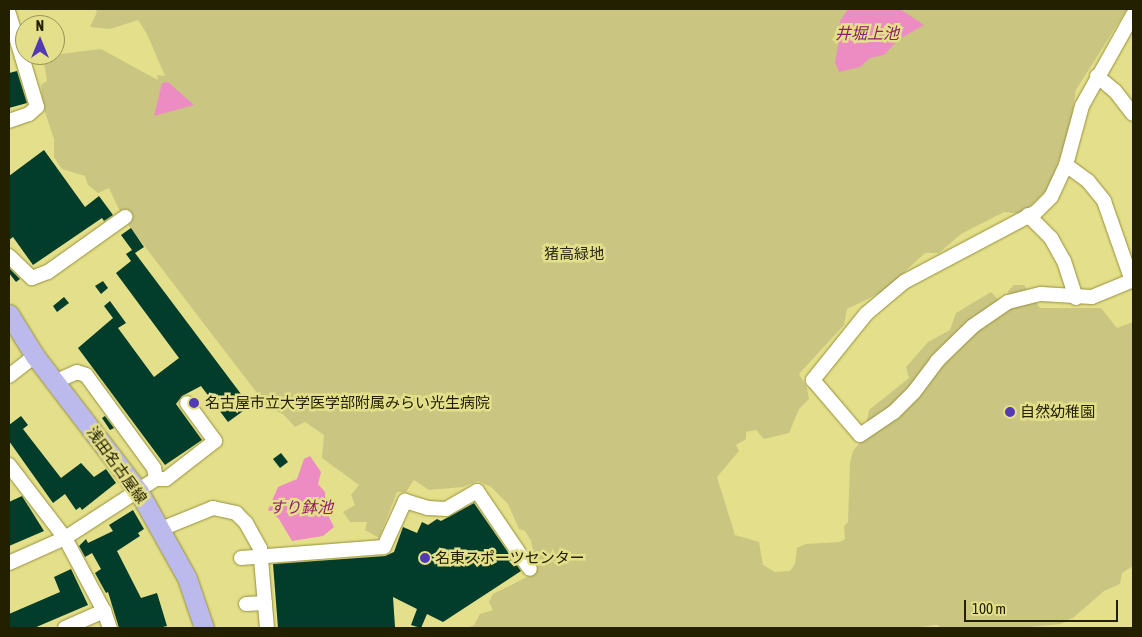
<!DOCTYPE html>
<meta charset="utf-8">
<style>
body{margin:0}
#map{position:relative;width:1142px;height:637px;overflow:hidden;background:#e4df8a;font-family:"Asap Condensed","Noto Sans JP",sans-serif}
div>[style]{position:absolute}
.green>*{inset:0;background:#cac682}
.water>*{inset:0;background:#ed8bc3}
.building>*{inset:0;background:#023c2a}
.roads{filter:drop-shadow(0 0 1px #95903a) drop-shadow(0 0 1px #95903a)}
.minor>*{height:14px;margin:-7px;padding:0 7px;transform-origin:7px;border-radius:7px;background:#fff}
.major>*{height:19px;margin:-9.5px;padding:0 9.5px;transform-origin:9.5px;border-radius:9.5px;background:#bcb9ec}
.dots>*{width:14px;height:14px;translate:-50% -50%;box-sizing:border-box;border:2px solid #e4df8a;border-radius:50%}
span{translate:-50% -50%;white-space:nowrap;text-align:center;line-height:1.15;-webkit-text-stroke:5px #e4df8a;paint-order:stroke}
.park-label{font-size:15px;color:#2b2a16}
.poi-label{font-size:15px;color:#232000}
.left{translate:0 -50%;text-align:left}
.street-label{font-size:15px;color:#232000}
.water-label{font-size:16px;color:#901d69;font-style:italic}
.frame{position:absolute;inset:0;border:10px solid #232000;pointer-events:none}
.north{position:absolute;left:15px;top:15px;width:50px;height:50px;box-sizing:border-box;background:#e4df8a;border:1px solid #979353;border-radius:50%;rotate:0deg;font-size:14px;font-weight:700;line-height:20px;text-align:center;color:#232000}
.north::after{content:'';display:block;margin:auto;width:18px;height:22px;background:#523bb2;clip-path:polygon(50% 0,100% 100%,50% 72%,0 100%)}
.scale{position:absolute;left:964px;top:600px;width:154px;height:22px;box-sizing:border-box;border:2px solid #232000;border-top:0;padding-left:6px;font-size:15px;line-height:18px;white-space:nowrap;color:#232000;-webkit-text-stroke:4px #e4df8a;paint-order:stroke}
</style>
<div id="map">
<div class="green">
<div style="clip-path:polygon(95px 9px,1127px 9px,1076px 90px,1070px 126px,1050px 187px,1022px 214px,1004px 212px,961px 234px,939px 253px,925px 253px,884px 291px,847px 309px,844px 325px,799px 374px,807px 388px,809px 399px,799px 409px,789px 433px,764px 439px,756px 430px,746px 432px,746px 439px,736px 445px,739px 451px,717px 477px,735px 535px,759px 542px,763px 565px,775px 572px,790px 571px,795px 564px,797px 548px,806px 544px,840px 542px,845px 539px,844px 526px,848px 522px,850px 463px,853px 451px,863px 439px,869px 410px,909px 378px,906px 367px,928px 342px,950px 330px,956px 313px,991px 292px,1003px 305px,1011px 301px,1008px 291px,1014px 285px,1024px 285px,1040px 308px,1101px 308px,1117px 328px,1133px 322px,1133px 566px,1122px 573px,1120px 584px,1104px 591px,1074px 617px,1061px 624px,1019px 628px,942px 628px,937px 625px,911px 628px,467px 628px,474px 625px,480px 614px,493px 610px,489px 602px,493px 594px,537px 572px,531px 541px,525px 531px,519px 529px,508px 504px,491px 487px,478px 481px,463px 487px,429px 490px,414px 480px,406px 492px,397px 492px,379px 538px,365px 530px,367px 522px,350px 522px,343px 512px,355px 505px,351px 495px,359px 485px,322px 458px,324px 435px,305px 422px,295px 427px,284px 415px,267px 406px,123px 218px,109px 188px,98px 193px,88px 185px,85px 176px,62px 169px,54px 157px,54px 139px,43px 106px,41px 85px,47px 81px,43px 56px,101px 49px,158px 80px,157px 75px,165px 76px,147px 34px,138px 20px,110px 29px,90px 27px,97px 12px)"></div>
</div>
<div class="water">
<div style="clip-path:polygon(848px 9px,900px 9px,924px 25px,898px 40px,884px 55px,870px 58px,860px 67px,839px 72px,835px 62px,841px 30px,840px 21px)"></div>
<div style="clip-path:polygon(168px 82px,194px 105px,154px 116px,162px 83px)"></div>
<div style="clip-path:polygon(310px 456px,321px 472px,318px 484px,325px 492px,326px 511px,334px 527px,323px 536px,292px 541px,279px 519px,268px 510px,278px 487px,297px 479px,304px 459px)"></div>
</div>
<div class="building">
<div style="clip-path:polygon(17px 71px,27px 103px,9px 108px,9px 73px)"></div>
<div style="clip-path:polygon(44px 150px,85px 207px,99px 196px,113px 215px,104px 221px,102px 218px,33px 265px,13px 237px,9px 240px,9px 176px)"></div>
<div style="clip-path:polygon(131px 228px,144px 247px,135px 253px,250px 406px,228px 422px,201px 386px,182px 396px,176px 404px,202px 440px,165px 465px,78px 348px,113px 318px,104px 306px,110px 301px,126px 323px,118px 328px,154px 377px,179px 358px,116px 273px,131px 261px,126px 254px,132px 250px,121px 235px)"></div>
<div style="clip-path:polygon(9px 268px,20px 279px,16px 282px,9px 273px)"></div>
<div style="clip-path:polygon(103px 281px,108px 288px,101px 294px,95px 286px)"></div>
<div style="clip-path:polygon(64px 297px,69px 303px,57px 312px,53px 306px)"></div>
<div style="clip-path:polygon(21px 416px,28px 425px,23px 429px,61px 478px,81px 463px,94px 477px,106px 469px,116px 483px,82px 510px,80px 507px,76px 510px,65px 494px,53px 503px,9px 441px,9px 425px)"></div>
<div style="clip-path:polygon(105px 416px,114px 428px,110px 430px,102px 418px)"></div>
<div style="clip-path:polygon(281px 453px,288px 462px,280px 468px,273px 459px)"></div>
<div style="clip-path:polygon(22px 496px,44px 531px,9px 546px,9px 502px)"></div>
<div style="clip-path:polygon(474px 503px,521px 571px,443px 622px,427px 614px,421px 628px,411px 625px,417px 609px,393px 597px,395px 627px,278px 628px,273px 564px,385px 556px,394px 552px,403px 527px,417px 533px,422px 522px,428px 525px,437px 519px,441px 521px)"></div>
<div style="clip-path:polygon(133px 510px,144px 529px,138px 533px,140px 536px,117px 551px,141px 598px,157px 593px,167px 626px,158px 628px,119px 628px,108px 592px,106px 593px,95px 573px,101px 569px,92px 553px,85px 557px,79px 546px,86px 539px,88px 543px,113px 531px,109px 525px)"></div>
<div style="clip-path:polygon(71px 569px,88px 605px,34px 628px,9px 628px,9px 614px,60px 592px,54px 577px)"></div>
</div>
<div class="roads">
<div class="minor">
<div style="left:9px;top:14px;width:97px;rotate:73.2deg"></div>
<div style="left:37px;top:107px;width:11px;rotate:139deg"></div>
<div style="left:29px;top:114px;width:21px;rotate:161deg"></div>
<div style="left:1133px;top:15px;width:104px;rotate:119.3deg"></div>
<div style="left:1082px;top:106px;width:61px;rotate:105.2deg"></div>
<div style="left:1066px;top:165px;width:35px;rotate:115deg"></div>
<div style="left:1051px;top:197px;width:21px;rotate:135deg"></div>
<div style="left:1036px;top:212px;width:149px;rotate:152.1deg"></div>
<div style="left:904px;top:282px;width:50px;rotate:139.9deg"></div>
<div style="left:866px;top:314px;width:85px;rotate:128.8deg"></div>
<div style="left:813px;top:380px;width:72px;rotate:49.5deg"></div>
<div style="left:860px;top:435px;width:41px;rotate:-34.1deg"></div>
<div style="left:894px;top:412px;width:28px;rotate:-45deg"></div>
<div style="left:914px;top:392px;width:39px;rotate:-53deg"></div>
<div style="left:937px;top:361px;width:50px;rotate:-44.2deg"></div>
<div style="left:973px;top:326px;width:42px;rotate:-34.4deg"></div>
<div style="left:1008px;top:302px;width:34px;rotate:-14deg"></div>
<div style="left:1041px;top:294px;width:51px;rotate:3.4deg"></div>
<div style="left:1092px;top:297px;width:44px;rotate:-22.5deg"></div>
<div style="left:1097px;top:76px;width:23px;rotate:40deg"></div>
<div style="left:1115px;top:91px;width:29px;rotate:52deg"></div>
<div style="left:1066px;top:165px;width:27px;rotate:36deg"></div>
<div style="left:1088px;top:181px;width:26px;rotate:51deg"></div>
<div style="left:1104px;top:201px;width:85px;rotate:70.7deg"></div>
<div style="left:1028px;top:215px;width:33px;rotate:45deg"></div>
<div style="left:1051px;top:238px;width:26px;rotate:61deg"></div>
<div style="left:1064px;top:261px;width:39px;rotate:72deg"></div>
<div style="left:9px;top:256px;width:32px;rotate:44deg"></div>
<div style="left:32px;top:278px;width:17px;rotate:-21deg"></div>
<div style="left:48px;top:272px;width:95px;rotate:-35.5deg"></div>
<div style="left:9px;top:376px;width:33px;rotate:-38deg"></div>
<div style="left:9px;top:465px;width:92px;rotate:52.5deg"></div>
<div style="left:65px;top:538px;width:83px;rotate:61.9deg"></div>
<div style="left:104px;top:611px;width:18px;rotate:71deg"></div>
<div style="left:156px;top:479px;width:10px"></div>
<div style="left:166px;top:479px;width:62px;rotate:-37.8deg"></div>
<div style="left:215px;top:441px;width:47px;rotate:-126.4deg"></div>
<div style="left:161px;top:529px;width:56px;rotate:-22deg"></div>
<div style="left:213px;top:508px;width:24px;rotate:12deg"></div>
<div style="left:236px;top:513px;width:14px;rotate:45deg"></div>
<div style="left:246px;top:523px;width:29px;rotate:61deg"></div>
<div style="left:260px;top:548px;width:80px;rotate:85deg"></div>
<div style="left:241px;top:558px;width:143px;rotate:-4.4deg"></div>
<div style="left:384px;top:547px;width:51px;rotate:-65.5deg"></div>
<div style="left:405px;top:501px;width:24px;rotate:17deg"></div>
<div style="left:428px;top:508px;width:18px;rotate:3deg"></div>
<div style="left:446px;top:509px;width:36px;rotate:-30deg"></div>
<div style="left:477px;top:491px;width:94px;rotate:55.8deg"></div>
<div style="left:9px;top:563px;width:61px;rotate:-24.1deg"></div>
<div style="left:65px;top:538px;width:108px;rotate:-33deg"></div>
<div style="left:156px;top:479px;width:11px;rotate:-100deg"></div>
<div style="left:154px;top:468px;width:115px;rotate:-126.2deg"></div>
<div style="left:86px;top:375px;width:9px;rotate:-162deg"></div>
<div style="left:77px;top:372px;width:24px;rotate:156deg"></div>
<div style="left:246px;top:604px;width:19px;rotate:-3deg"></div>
<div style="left:65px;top:628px;width:43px;rotate:-23.6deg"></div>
</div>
<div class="major">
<div style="left:9px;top:314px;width:49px;rotate:58.2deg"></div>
<div style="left:35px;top:356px;width:171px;rotate:52.6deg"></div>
<div style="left:139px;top:492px;width:98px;rotate:60.8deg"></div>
<div style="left:187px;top:578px;width:53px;rotate:71.2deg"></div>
</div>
</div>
<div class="dots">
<div style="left:194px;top:403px;background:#523bb2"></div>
<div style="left:1010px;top:412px;background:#523bb2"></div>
<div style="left:425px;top:558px;background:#523bb2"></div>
</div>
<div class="park-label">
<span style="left:574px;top:254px">猪高緑地</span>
</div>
<div class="poi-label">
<span class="left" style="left:205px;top:403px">名古屋市立大学医学部附属みらい光生病院</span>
<span class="left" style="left:1020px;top:412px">自然幼稚園</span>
<span class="left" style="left:435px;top:558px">名東スポーツセンター</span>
</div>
<div class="street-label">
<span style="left:117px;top:465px;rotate:54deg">浅田名古屋線</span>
</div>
<div class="water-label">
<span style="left:867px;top:33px">井堀上池</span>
<span style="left:301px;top:507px">すり鉢池</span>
</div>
<div class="frame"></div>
<div class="north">N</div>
<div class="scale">100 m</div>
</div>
